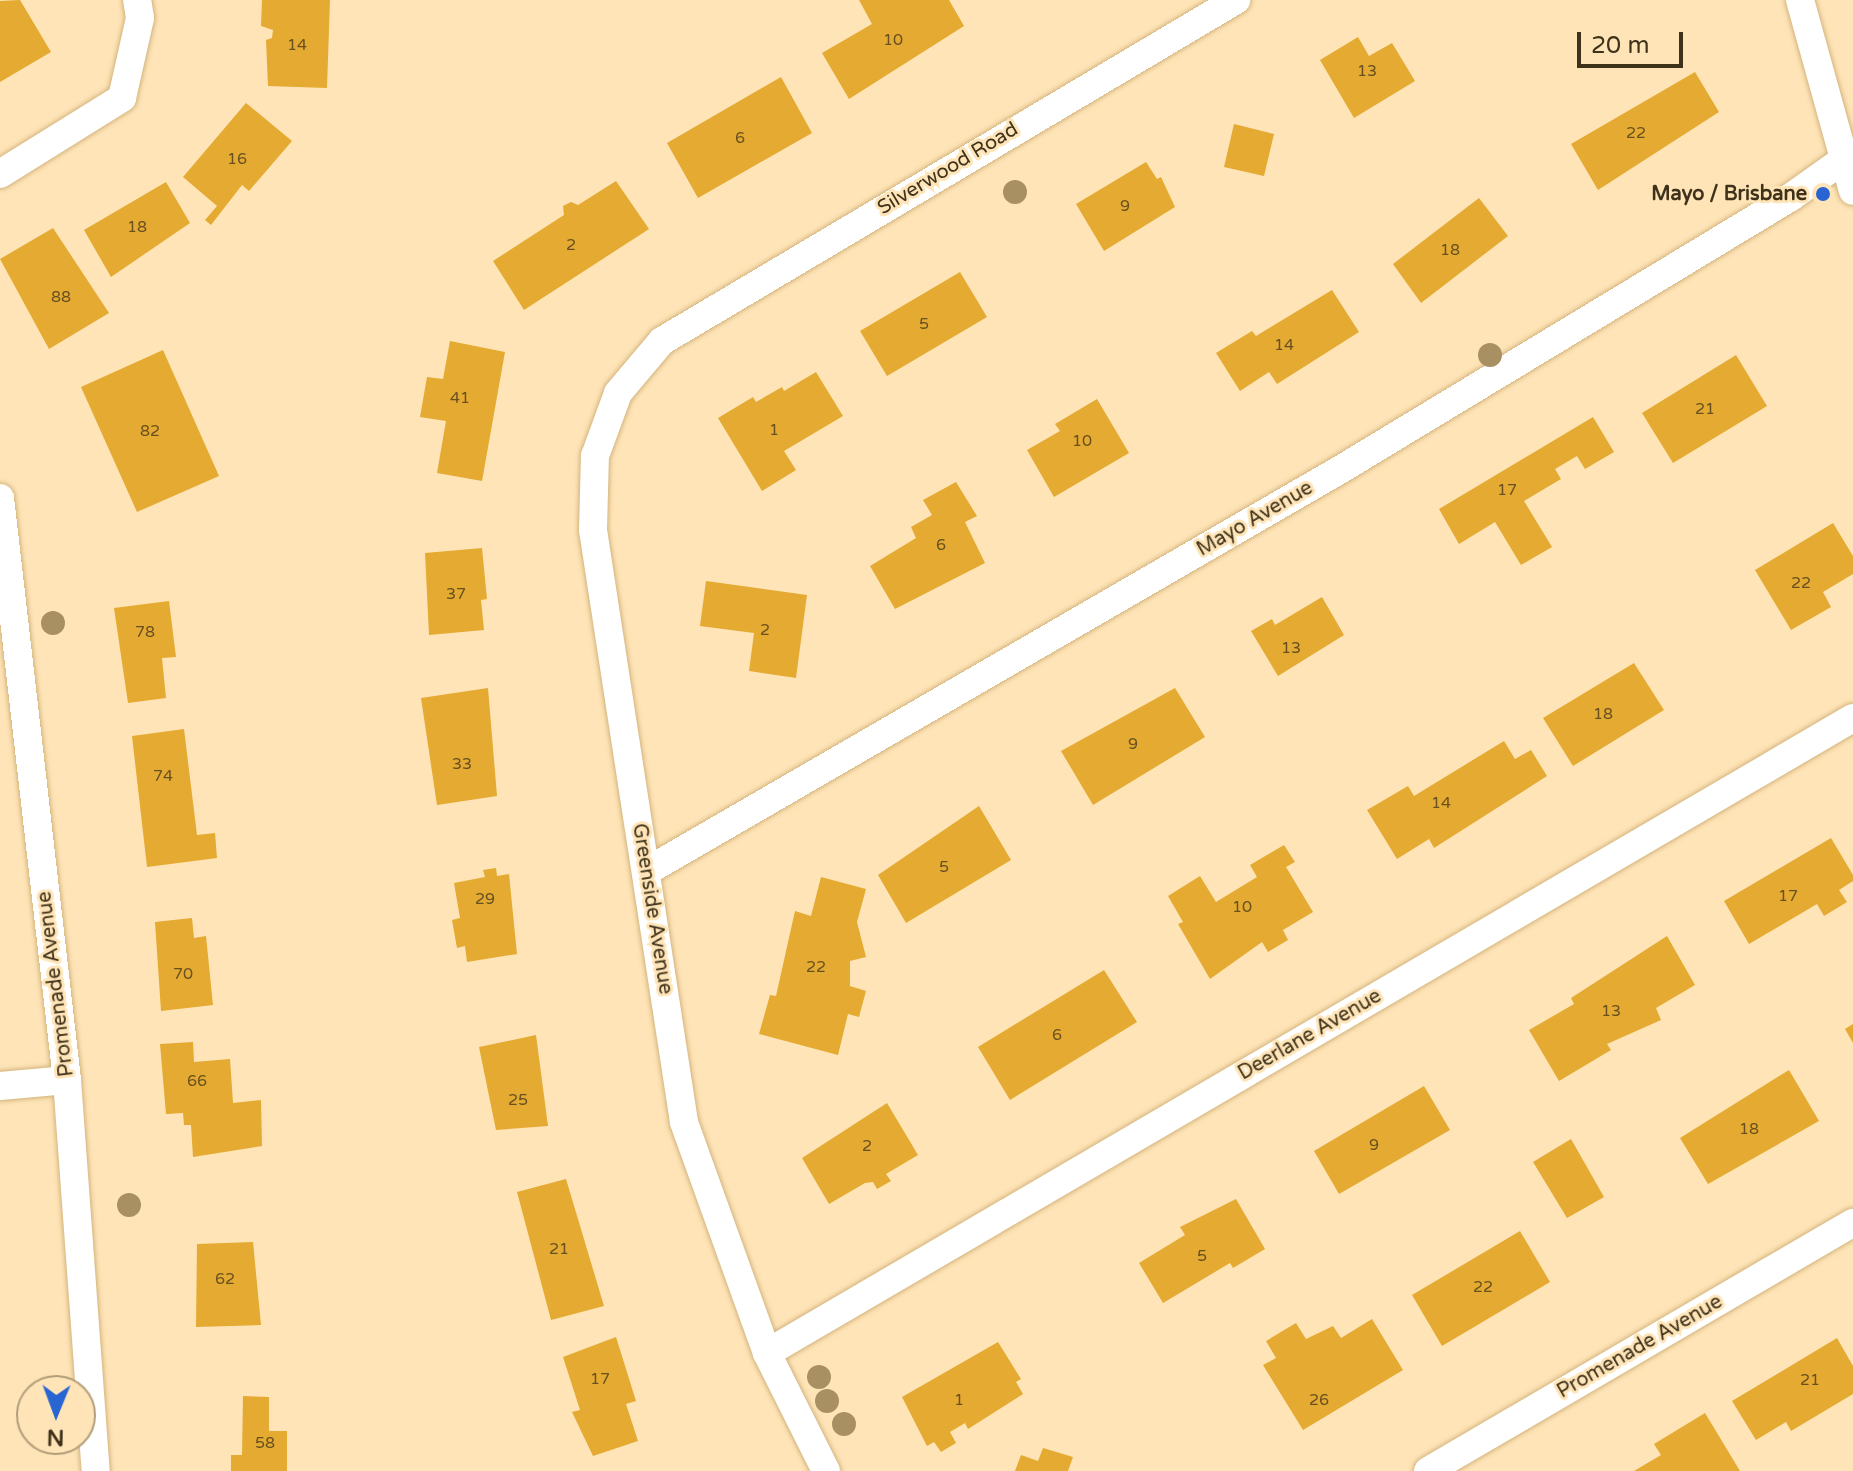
<!DOCTYPE html>
<style>
body{margin:0}
#map{position:relative;width:1853px;height:1471px;overflow:hidden;background:#fee4b7;font-family:"Varela Round",sans-serif}
div>[style]{position:absolute}
.building>*{inset:0;background:#e4aa31}
.roads{filter:drop-shadow(0 0 2px #d4b47d) drop-shadow(0 0 2px #d4b47d)}
.minor>*{height:28px;margin:-14px;padding:0 14px;transform-origin:14px;border-radius:14px;background:#fff}
.trees>*{width:24px;height:24px;margin:-12px;border-radius:50%;background:#a99062}
.dots>*{width:22px;height:22px;translate:-50% -50%;box-sizing:border-box;border:4px solid #fee4b7;border-radius:50%}
span{translate:-50% -50%;white-space:nowrap;text-align:center;line-height:1.15;-webkit-text-stroke:6px #fee4b7;paint-order:stroke}
.number-label{font-size:16px;color:#685020}
.number-label span{-webkit-text-stroke-width:0}
.street-label{font-size:20px;color:#3f321b}
.poi-label{font-size:20px;color:#3f321b;font-weight:700}
.right{translate:-100% -50%;text-align:right}
.north{position:absolute;left:16px;top:1375px;width:80px;height:80px;box-sizing:border-box;background:#fee4b7;border:2px solid #b29d79;border-radius:50%;rotate:181deg;font-size:22px;font-weight:700;line-height:32px;text-align:center;color:#3f321b}
.north::after{content:'';display:block;margin:auto;width:28px;height:36px;background:#2865d2;clip-path:polygon(50% 0,100% 100%,50% 72%,0 100%)}
.scale{position:absolute;left:1577px;top:32px;width:106px;height:36px;box-sizing:border-box;border:4px solid #3f321b;border-top:0;padding-left:10px;font-size:24px;line-height:28px;white-space:nowrap;color:#3f321b;-webkit-text-stroke:6px #fee4b7;paint-order:stroke}
</style>
<div id="map">
<div class="building">
<div style="clip-path:polygon(20px 0,51px 52px,0 82px,0 1px)"></div>
<div style="clip-path:polygon(262px 0,330px 0,327px 88px,268px 86px,266px 40px,272px 38px,273px 30px,261px 26px)"></div>
<div style="clip-path:polygon(859px 0,949px 0,964px 26px,849px 99px,822px 53px,872px 24px)"></div>
<div style="clip-path:polygon(1358px 37px,1369px 56px,1392px 43px,1415px 81px,1354px 118px,1320px 60px)"></div>
<div style="clip-path:polygon(1695px 72px,1719px 112px,1598px 190px,1571px 144px)"></div>
<div style="clip-path:polygon(781px 77px,812px 133px,698px 198px,667px 143px)"></div>
<div style="clip-path:polygon(246px 103px,292px 141px,249px 191px,242px 185px,211px 225px,205px 220px,217px 206px,183px 177px)"></div>
<div style="clip-path:polygon(1234px 124px,1274px 134px,1264px 176px,1224px 167px)"></div>
<div style="clip-path:polygon(1146px 162px,1157px 179px,1161px 177px,1175px 207px,1104px 251px,1076px 204px)"></div>
<div style="clip-path:polygon(616px 181px,649px 229px,524px 310px,493px 261px,564px 215px,563px 206px,571px 202px,578px 205px)"></div>
<div style="clip-path:polygon(166px 182px,190px 223px,111px 277px,84px 230px)"></div>
<div style="clip-path:polygon(1479px 198px,1508px 236px,1421px 303px,1393px 264px)"></div>
<div style="clip-path:polygon(53px 228px,109px 313px,49px 349px,0 259px)"></div>
<div style="clip-path:polygon(960px 272px,987px 317px,887px 376px,860px 331px)"></div>
<div style="clip-path:polygon(1332px 290px,1359px 332px,1277px 384px,1269px 372px,1240px 391px,1216px 353px,1252px 331px,1256px 336px)"></div>
<div style="clip-path:polygon(450px 341px,505px 352px,482px 481px,437px 473px,446px 421px,420px 417px,427px 377px,443px 379px)"></div>
<div style="clip-path:polygon(163px 350px,219px 476px,137px 512px,81px 387px)"></div>
<div style="clip-path:polygon(1736px 355px,1767px 406px,1673px 463px,1642px 413px)"></div>
<div style="clip-path:polygon(816px 372px,843px 416px,784px 451px,796px 470px,762px 491px,718px 418px,753px 397px,756px 402px,782px 387px,784px 391px)"></div>
<div style="clip-path:polygon(1097px 399px,1129px 453px,1054px 497px,1027px 450px,1060px 431px,1055px 424px)"></div>
<div style="clip-path:polygon(1593px 417px,1614px 452px,1585px 469px,1577px 456px,1555px 469px,1561px 479px,1524px 501px,1552px 547px,1521px 565px,1495px 522px,1459px 544px,1439px 509px)"></div>
<div style="clip-path:polygon(956px 482px,977px 516px,965px 522px,985px 563px,895px 609px,870px 566px,916px 538px,911px 527px,932px 515px,923px 500px)"></div>
<div style="clip-path:polygon(1833px 523px,1853px 556px,1853px 574px,1823px 592px,1831px 607px,1791px 630px,1755px 570px)"></div>
<div style="clip-path:polygon(482px 548px,487px 599px,481px 600px,484px 630px,429px 635px,425px 553px)"></div>
<div style="clip-path:polygon(706px 581px,807px 595px,796px 678px,749px 671px,754px 633px,700px 626px)"></div>
<div style="clip-path:polygon(1322px 597px,1344px 635px,1278px 676px,1251px 631px,1272px 619px,1275px 625px)"></div>
<div style="clip-path:polygon(169px 601px,176px 657px,162px 658px,166px 698px,128px 703px,114px 608px)"></div>
<div style="clip-path:polygon(1634px 663px,1664px 710px,1573px 766px,1543px 718px)"></div>
<div style="clip-path:polygon(488px 688px,497px 796px,437px 805px,421px 698px)"></div>
<div style="clip-path:polygon(1175px 688px,1205px 737px,1093px 805px,1061px 751px)"></div>
<div style="clip-path:polygon(184px 729px,197px 835px,215px 833px,217px 858px,147px 867px,132px 736px)"></div>
<div style="clip-path:polygon(1504px 741px,1515px 759px,1531px 750px,1547px 776px,1434px 848px,1429px 839px,1397px 859px,1367px 810px,1408px 786px,1414px 796px)"></div>
<div style="clip-path:polygon(979px 806px,1011px 860px,906px 923px,878px 875px)"></div>
<div style="clip-path:polygon(1831px 838px,1853px 875px,1853px 881px,1839px 890px,1847px 902px,1824px 916px,1817px 904px,1749px 944px,1724px 901px)"></div>
<div style="clip-path:polygon(1284px 845px,1295px 862px,1286px 867px,1313px 912px,1283px 930px,1288px 940px,1268px 952px,1262px 942px,1210px 979px,1178px 924px,1183px 922px,1168px 896px,1200px 876px,1216px 902px,1257px 877px,1250px 865px)"></div>
<div style="clip-path:polygon(496px 868px,497px 876px,509px 874px,517px 954px,467px 962px,465px 946px,457px 948px,452px 920px,460px 918px,454px 883px,485px 877px,483px 870px)"></div>
<div style="clip-path:polygon(821px 877px,866px 889px,857px 922px,866px 957px,850px 961px,850px 986px,866px 991px,859px 1017px,848px 1014px,838px 1055px,759px 1034px,770px 995px,776px 996px,795px 911px,811px 916px)"></div>
<div style="clip-path:polygon(192px 918px,194px 938px,206px 936px,213px 1005px,161px 1011px,155px 922px)"></div>
<div style="clip-path:polygon(1667px 936px,1695px 985px,1656px 1008px,1661px 1020px,1607px 1044px,1611px 1050px,1559px 1081px,1529px 1030px,1574px 1004px,1571px 998px)"></div>
<div style="clip-path:polygon(1104px 970px,1137px 1022px,1010px 1100px,978px 1047px)"></div>
<div style="clip-path:polygon(1853px 1024px,1853px 1043px,1845px 1029px)"></div>
<div style="clip-path:polygon(536px 1035px,548px 1126px,496px 1130px,479px 1047px)"></div>
<div style="clip-path:polygon(193px 1042px,194px 1062px,230px 1059px,233px 1103px,261px 1100px,262px 1146px,193px 1157px,191px 1125px,184px 1125px,183px 1113px,166px 1114px,160px 1044px)"></div>
<div style="clip-path:polygon(1789px 1070px,1819px 1121px,1708px 1184px,1680px 1138px)"></div>
<div style="clip-path:polygon(1424px 1086px,1450px 1130px,1339px 1194px,1314px 1151px)"></div>
<div style="clip-path:polygon(887px 1103px,918px 1155px,886px 1174px,891px 1181px,877px 1189px,873px 1182px,865px 1183px,829px 1204px,802px 1158px)"></div>
<div style="clip-path:polygon(1571px 1139px,1604px 1197px,1567px 1218px,1533px 1162px)"></div>
<div style="clip-path:polygon(566px 1179px,604px 1306px,551px 1320px,517px 1192px)"></div>
<div style="clip-path:polygon(1236px 1199px,1265px 1249px,1233px 1268px,1230px 1263px,1163px 1303px,1139px 1263px,1185px 1235px,1180px 1227px)"></div>
<div style="clip-path:polygon(1520px 1231px,1550px 1282px,1442px 1346px,1412px 1295px)"></div>
<div style="clip-path:polygon(253px 1242px,261px 1325px,196px 1327px,197px 1244px)"></div>
<div style="clip-path:polygon(1372px 1319px,1403px 1370px,1303px 1430px,1263px 1365px,1276px 1358px,1266px 1341px,1296px 1323px,1306px 1339px,1333px 1326px,1341px 1338px)"></div>
<div style="clip-path:polygon(616px 1337px,636px 1401px,626px 1404px,638px 1441px,593px 1456px,572px 1412px,580px 1410px,563px 1357px)"></div>
<div style="clip-path:polygon(1837px 1338px,1853px 1366px,1853px 1394px,1791px 1431px,1786px 1422px,1756px 1440px,1732px 1401px)"></div>
<div style="clip-path:polygon(998px 1342px,1021px 1379px,1016px 1382px,1023px 1394px,968px 1429px,965px 1423px,950px 1432px,956px 1443px,941px 1452px,934px 1442px,927px 1446px,902px 1397px)"></div>
<div style="clip-path:polygon(243px 1396px,269px 1397px,269px 1431px,287px 1431px,287px 1471px,231px 1471px,231px 1455px,242px 1455px)"></div>
<div style="clip-path:polygon(1705px 1413px,1740px 1471px,1634px 1471px,1661px 1455px,1654px 1444px)"></div>
<div style="clip-path:polygon(1043px 1448px,1073px 1457px,1068px 1471px,1015px 1471px,1021px 1455px,1038px 1461px)"></div>
</div>
<div class="roads">
<div class="minor">
<div style="left:1800px;top:0;width:198px;rotate:74.5deg"></div>
<div style="left:0;top:174px;width:144px;rotate:-31.9deg"></div>
<div style="left:122px;top:98px;width:82px;rotate:-77.3deg"></div>
<div style="left:140px;top:18px;width:18px;rotate:-99deg"></div>
<div style="left:0;top:498px;width:586px;rotate:83.43deg"></div>
<div style="left:67px;top:1080px;width:392px;rotate:85.8deg"></div>
<div style="left:647px;top:871px;width:798px;rotate:-30.07deg"></div>
<div style="left:1338px;top:471px;width:529px;rotate:-31.17deg"></div>
<div style="left:1791px;top:197px;width:76px;rotate:-35.4deg"></div>
<div style="left:0;top:1086px;width:67px;rotate:-5.1deg"></div>
<div style="left:767px;top:1353px;width:1258px;rotate:-30.32deg"></div>
<div style="left:826px;top:1471px;width:132px;rotate:-116.6deg"></div>
<div style="left:767px;top:1353px;width:245px;rotate:-109.8deg"></div>
<div style="left:684px;top:1122px;width:599px;rotate:-98.74deg"></div>
<div style="left:593px;top:530px;width:74px;rotate:-88.5deg"></div>
<div style="left:595px;top:456px;width:67px;rotate:-69.9deg"></div>
<div style="left:618px;top:393px;width:68px;rotate:-49.8deg"></div>
<div style="left:662px;top:341px;width:668px;rotate:-30.71deg"></div>
<div style="left:1428px;top:1471px;width:492px;rotate:-30.3deg"></div>
</div>
</div>
<div class="trees">
<div style="left:1015px;top:192px"></div>
<div style="left:1490px;top:355px"></div>
<div style="left:53px;top:623px"></div>
<div style="left:129px;top:1205px"></div>
<div style="left:819px;top:1377px"></div>
<div style="left:827px;top:1401px"></div>
<div style="left:844px;top:1424px"></div>
</div>
<div class="dots">
<div style="left:1823px;top:194px;background:#2865d2"></div>
</div>
<div class="number-label">
<span style="left:893px;top:40px">10</span>
<span style="left:297px;top:45px">14</span>
<span style="left:1367px;top:71px">13</span>
<span style="left:1636px;top:133px">22</span>
<span style="left:740px;top:138px">6</span>
<span style="left:237px;top:159px">16</span>
<span style="left:1125px;top:206px">9</span>
<span style="left:137px;top:227px">18</span>
<span style="left:571px;top:245px">2</span>
<span style="left:1450px;top:250px">18</span>
<span style="left:61px;top:297px">88</span>
<span style="left:924px;top:324px">5</span>
<span style="left:1284px;top:345px">14</span>
<span style="left:460px;top:398px">41</span>
<span style="left:1705px;top:409px">21</span>
<span style="left:774px;top:430px">1</span>
<span style="left:150px;top:431px">82</span>
<span style="left:1082px;top:441px">10</span>
<span style="left:1507px;top:490px">17</span>
<span style="left:941px;top:545px">6</span>
<span style="left:1801px;top:583px">22</span>
<span style="left:456px;top:594px">37</span>
<span style="left:765px;top:630px">2</span>
<span style="left:145px;top:632px">78</span>
<span style="left:1291px;top:648px">13</span>
<span style="left:1603px;top:714px">18</span>
<span style="left:1133px;top:744px">9</span>
<span style="left:462px;top:764px">33</span>
<span style="left:163px;top:776px">74</span>
<span style="left:1441px;top:803px">14</span>
<span style="left:944px;top:867px">5</span>
<span style="left:1788px;top:896px">17</span>
<span style="left:485px;top:899px">29</span>
<span style="left:1242px;top:907px">10</span>
<span style="left:816px;top:967px">22</span>
<span style="left:183px;top:974px">70</span>
<span style="left:1611px;top:1011px">13</span>
<span style="left:1057px;top:1035px">6</span>
<span style="left:197px;top:1081px">66</span>
<span style="left:518px;top:1100px">25</span>
<span style="left:1749px;top:1129px">18</span>
<span style="left:1374px;top:1145px">9</span>
<span style="left:867px;top:1146px">2</span>
<span style="left:559px;top:1249px">21</span>
<span style="left:1202px;top:1256px">5</span>
<span style="left:225px;top:1279px">62</span>
<span style="left:1483px;top:1287px">22</span>
<span style="left:600px;top:1379px">17</span>
<span style="left:1810px;top:1380px">21</span>
<span style="left:959px;top:1400px">1</span>
<span style="left:1319px;top:1400px">26</span>
<span style="left:265px;top:1443px">58</span>
</div>
<div class="street-label">
<span style="left:948px;top:169px;rotate:-31deg">Silverwood Road</span>
<span style="left:1255px;top:519px;rotate:-30deg">Mayo Avenue</span>
<span style="left:652px;top:909px;rotate:81deg">Greenside Avenue</span>
<span style="left:56px;top:984px;rotate:-97deg">Promenade Avenue</span>
<span style="left:1310px;top:1035px;rotate:-30deg">Deerlane Avenue</span>
<span style="left:1640px;top:1347px;rotate:-30deg">Promenade Avenue</span>
</div>
<div class="poi-label">
<span class="right" style="left:1807px;top:194px">Mayo / Brisbane</span>
</div>
<div class="north">N</div>
<div class="scale">20 m</div>
</div>
